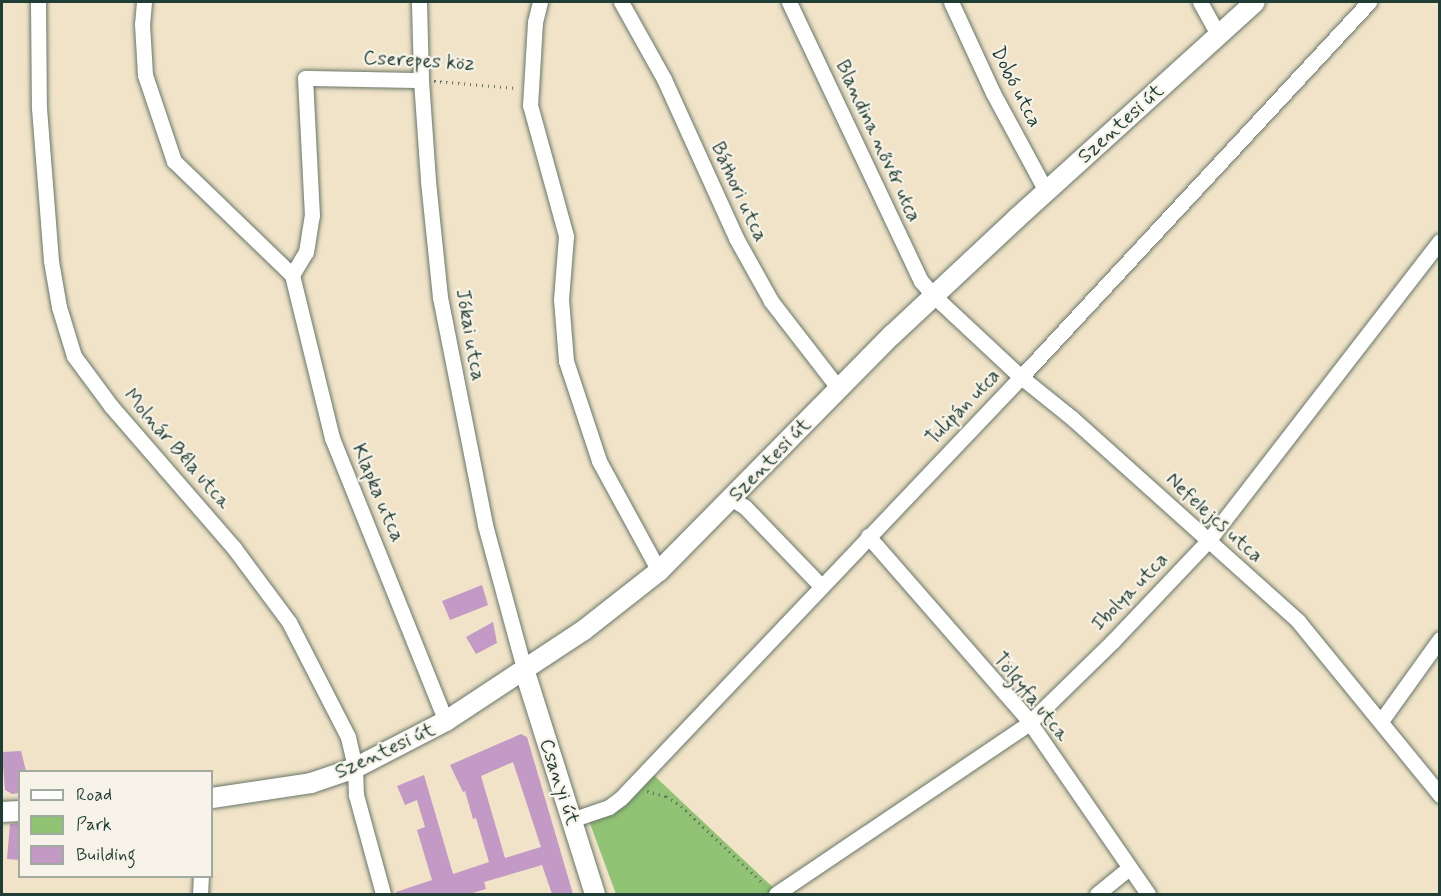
<!DOCTYPE html>
<meta charset="utf-8">
<style>
body{margin:0}
#map{position:relative;width:1441px;height:896px;overflow:hidden;background:#f0e3c8;font-family:Mynerve,sans-serif}
div>[style]{position:absolute}
.green>*{inset:0;background:#90c373}
.building>*{inset:0;background:#c39ac5}
.path>*{height:3px;margin-top:-1.5px;transform-origin:0;background:repeating-linear-gradient(90deg,#687768 0 1.5px,transparent 0 6px)}
.roads{filter:drop-shadow(0 0 2px #687768) drop-shadow(0 0 2px #687768)}
.minor>*{height:15px;margin:-7.5px;padding:0 7.5px;transform-origin:7.5px;border-radius:7.5px;background:#fff}
.tertiary>*{height:20px;margin:-10px;padding:0 10px;transform-origin:10px;border-radius:10px;background:#fff}
span{translate:-50% -50%;white-space:nowrap;text-align:center;line-height:1.15;-webkit-text-stroke:4.5px #f7f3e8;paint-order:stroke}
.street-label{font-size:20px;color:#1f3d34}
.frame{position:absolute;inset:0;border:3px solid #1f3d34;pointer-events:none}
.legend{position:absolute;left:18px;top:770px;width:195px;height:108px;box-sizing:border-box;background:#f7f3e8;border:2px solid #a1aaa0;margin:0;padding:8px 10px;list-style:none;font-size:18px;color:#1f3d34}
.legend li{display:flex;align-items:center;gap:12px;height:30px}
.legend b{width:30px;border:2px solid #a1aaa0}
</style>
<div id="map">
<div class="green">
<div style="clip-path:polygon(645px 767px,780px 894px,616px 894px,585px 810px,608px 803px)"></div>
</div>
<div class="building">
<div style="clip-path:polygon(482px 585px,488px 605px,450px 620px,442px 601px)"></div>
<div style="clip-path:polygon(493px 622px,497px 643px,476px 654px,466px 637px)"></div>
<div style="clip-path:polygon(evenodd,521px 734px,527px 737px,573px 894px,552px 894px,542px 865px,484px 882px,486px 889px,469px 894px,397px 894px,396px 892px,432px 880px,417px 830px,425px 827px,417px 800px,405px 805px,397px 786px,424px 775px,453px 874px,489px 862px,476px 818px,473px 819px,465px 791px,463px 792px,450px 765px,521px 734px,513px 762px,541px 847px,505px 858px,481px 776px,513px 762px)"></div>
<div style="clip-path:polygon(21px 751px,26px 771px,20px 771px,20px 793px,12px 794px,5px 790px,2px 752px)"></div>
<div style="clip-path:polygon(20px 823px,20px 860px,7px 859px,10px 824px)"></div>
</div>
<div class="path">
<div style="left:434px;top:81px;width:83px;rotate:4.8deg"></div>
<div style="left:647px;top:791px;width:20px;rotate:15deg"></div>
<div style="left:666px;top:796px;width:18px;rotate:34deg"></div>
<div style="left:681px;top:806px;width:114px;rotate:43.2deg"></div>
</div>
<div class="roads">
<div class="minor">
<div style="left:38px;top:2px;width:106px;rotate:89.5deg"></div>
<div style="left:39px;top:108px;width:153px;rotate:85.5deg"></div>
<div style="left:51px;top:261px;width:47px;rotate:80.1deg"></div>
<div style="left:59px;top:307px;width:51px;rotate:73deg"></div>
<div style="left:74px;top:356px;width:62px;rotate:53.5deg"></div>
<div style="left:111px;top:406px;width:188px;rotate:49.1deg"></div>
<div style="left:234px;top:548px;width:92px;rotate:53.4deg"></div>
<div style="left:289px;top:622px;width:129px;rotate:62.8deg"></div>
<div style="left:348px;top:737px;width:32px;rotate:77deg"></div>
<div style="left:355px;top:768px;width:27px;rotate:88deg"></div>
<div style="left:356px;top:795px;width:103px;rotate:74.7deg"></div>
<div style="left:144px;top:2px;width:22px;rotate:95deg"></div>
<div style="left:142px;top:24px;width:51px;rotate:86.6deg"></div>
<div style="left:145px;top:75px;width:91px;rotate:71.4deg"></div>
<div style="left:174px;top:161px;width:164px;rotate:44deg"></div>
<div style="left:292px;top:275px;width:168px;rotate:76.2deg"></div>
<div style="left:332px;top:438px;width:305px;rotate:68.1deg"></div>
<div style="left:419px;top:2px;width:78px;rotate:88.5deg"></div>
<div style="left:421px;top:80px;width:101px;rotate:86deg"></div>
<div style="left:428px;top:181px;width:117px;rotate:84.1deg"></div>
<div style="left:440px;top:297px;width:232px;rotate:78.8deg"></div>
<div style="left:485px;top:525px;width:149px;rotate:74.8deg"></div>
<div style="left:540px;top:2px;width:21px;rotate:104deg"></div>
<div style="left:535px;top:22px;width:83px;rotate:93.4deg"></div>
<div style="left:530px;top:105px;width:136px;rotate:74.6deg"></div>
<div style="left:566px;top:236px;width:63px;rotate:94.5deg"></div>
<div style="left:561px;top:299px;width:62px;rotate:85.4deg"></div>
<div style="left:566px;top:361px;width:105px;rotate:71.7deg"></div>
<div style="left:599px;top:461px;width:125px;rotate:61.4deg"></div>
<div style="left:621px;top:2px;width:88px;rotate:60.8deg"></div>
<div style="left:664px;top:79px;width:175px;rotate:65.6deg"></div>
<div style="left:736px;top:238px;width:72px;rotate:60.9deg"></div>
<div style="left:771px;top:301px;width:111px;rotate:52.3deg"></div>
<div style="left:789px;top:2px;width:309px;rotate:64.7deg"></div>
<div style="left:921px;top:281px;width:20px;rotate:49deg"></div>
<div style="left:934px;top:296px;width:119px;rotate:43deg"></div>
<div style="left:1021px;top:377px;width:65px;rotate:38.8deg"></div>
<div style="left:1072px;top:418px;width:304px;rotate:41.9deg"></div>
<div style="left:1298px;top:621px;width:225px;rotate:50.8deg"></div>
<div style="left:951px;top:2px;width:100px;rotate:65.2deg"></div>
<div style="left:993px;top:93px;width:111px;rotate:61.6deg"></div>
<div style="left:1200px;top:2px;width:39px;rotate:61deg"></div>
<div style="left:292px;top:275px;width:27px;rotate:-59deg"></div>
<div style="left:306px;top:252px;width:36px;rotate:-81deg"></div>
<div style="left:312px;top:216px;width:138px;rotate:-92.9deg"></div>
<div style="left:305px;top:78px;width:116px;rotate:1deg"></div>
<div style="left:732px;top:499px;width:15px;rotate:32deg"></div>
<div style="left:745px;top:507px;width:110px;rotate:46.1deg"></div>
<div style="left:868px;top:536px;width:240px;rotate:48.9deg"></div>
<div style="left:1026px;top:717px;width:215px;rotate:55.4deg"></div>
<div style="left:1381px;top:721px;width:101px;rotate:-54.3deg"></div>
<div style="left:571px;top:820px;width:40px;rotate:-18.9deg"></div>
<div style="left:609px;top:807px;width:15px;rotate:-37deg"></div>
<div style="left:621px;top:798px;width:581px;rotate:-46.47deg"></div>
<div style="left:1021px;top:377px;width:512px;rotate:-47.14deg"></div>
<div style="left:200px;top:894px;width:18px;rotate:-87deg"></div>
<div style="left:776px;top:894px;width:303px;rotate:-34deg"></div>
<div style="left:1027px;top:725px;width:120px;rotate:-44.3deg"></div>
<div style="left:1113px;top:641px;width:138px;rotate:-46.5deg"></div>
<div style="left:1208px;top:541px;width:379px;rotate:-52.3deg"></div>
<div style="left:1097px;top:894px;width:41px;rotate:-39.1deg"></div>
</div>
<div class="tertiary">
<div style="left:524px;top:669px;width:236px;rotate:72.5deg"></div>
<div style="left:212px;top:798px;width:100px;rotate:-8.6deg"></div>
<div style="left:311px;top:783px;width:46px;rotate:-18.8deg"></div>
<div style="left:355px;top:768px;width:102px;rotate:-27.3deg"></div>
<div style="left:446px;top:721px;width:165px;rotate:-33.4deg"></div>
<div style="left:584px;top:630px;width:95px;rotate:-38.2deg"></div>
<div style="left:659px;top:571px;width:332px;rotate:-45.4deg"></div>
<div style="left:892px;top:335px;width:171px;rotate:-43.1deg"></div>
<div style="left:1017px;top:218px;width:321px;rotate:-42.2deg"></div>
<div style="left:2px;top:812px;width:18px;rotate:-3deg"></div>
</div>
</div>
<div class="street-label">
<span style="left:419px;top:61px;rotate:3deg">Cserepes köz</span>
<span style="left:1016px;top:87px;rotate:63deg">Dobó utca</span>
<span style="left:1121px;top:124px;rotate:-42deg">Szentesi út</span>
<span style="left:878px;top:141px;rotate:65deg">Blandina nővér utca</span>
<span style="left:739px;top:192px;rotate:65deg">Báthori utca</span>
<span style="left:470px;top:335px;rotate:80deg">Jókai utca</span>
<span style="left:963px;top:407px;rotate:-46deg">Tulipán utca</span>
<span style="left:177px;top:449px;rotate:49deg">Molnár Béla utca</span>
<span style="left:770px;top:460px;rotate:-46deg">Szentesi út</span>
<span style="left:378px;top:493px;rotate:67deg">Klapka utca</span>
<span style="left:1214px;top:518px;rotate:42deg">Nefelejcs utca</span>
<span style="left:1130px;top:592px;rotate:-46deg">Ibolya utca</span>
<span style="left:1031px;top:697px;rotate:51deg">Tölgyfa utca</span>
<span style="left:385px;top:751px;rotate:-25deg">Szentesi út</span>
<span style="left:559px;top:782px;rotate:72deg">Csanyi út</span>
</div>
<div class="frame"></div>
<ul class="legend">
<li><b style="height:8px;background:#fff"></b>Road</li>
<li><b style="height:16px;background:#90c373"></b>Park</li>
<li><b style="height:16px;background:#c39ac5"></b>Building</li>
</ul>
</div>
